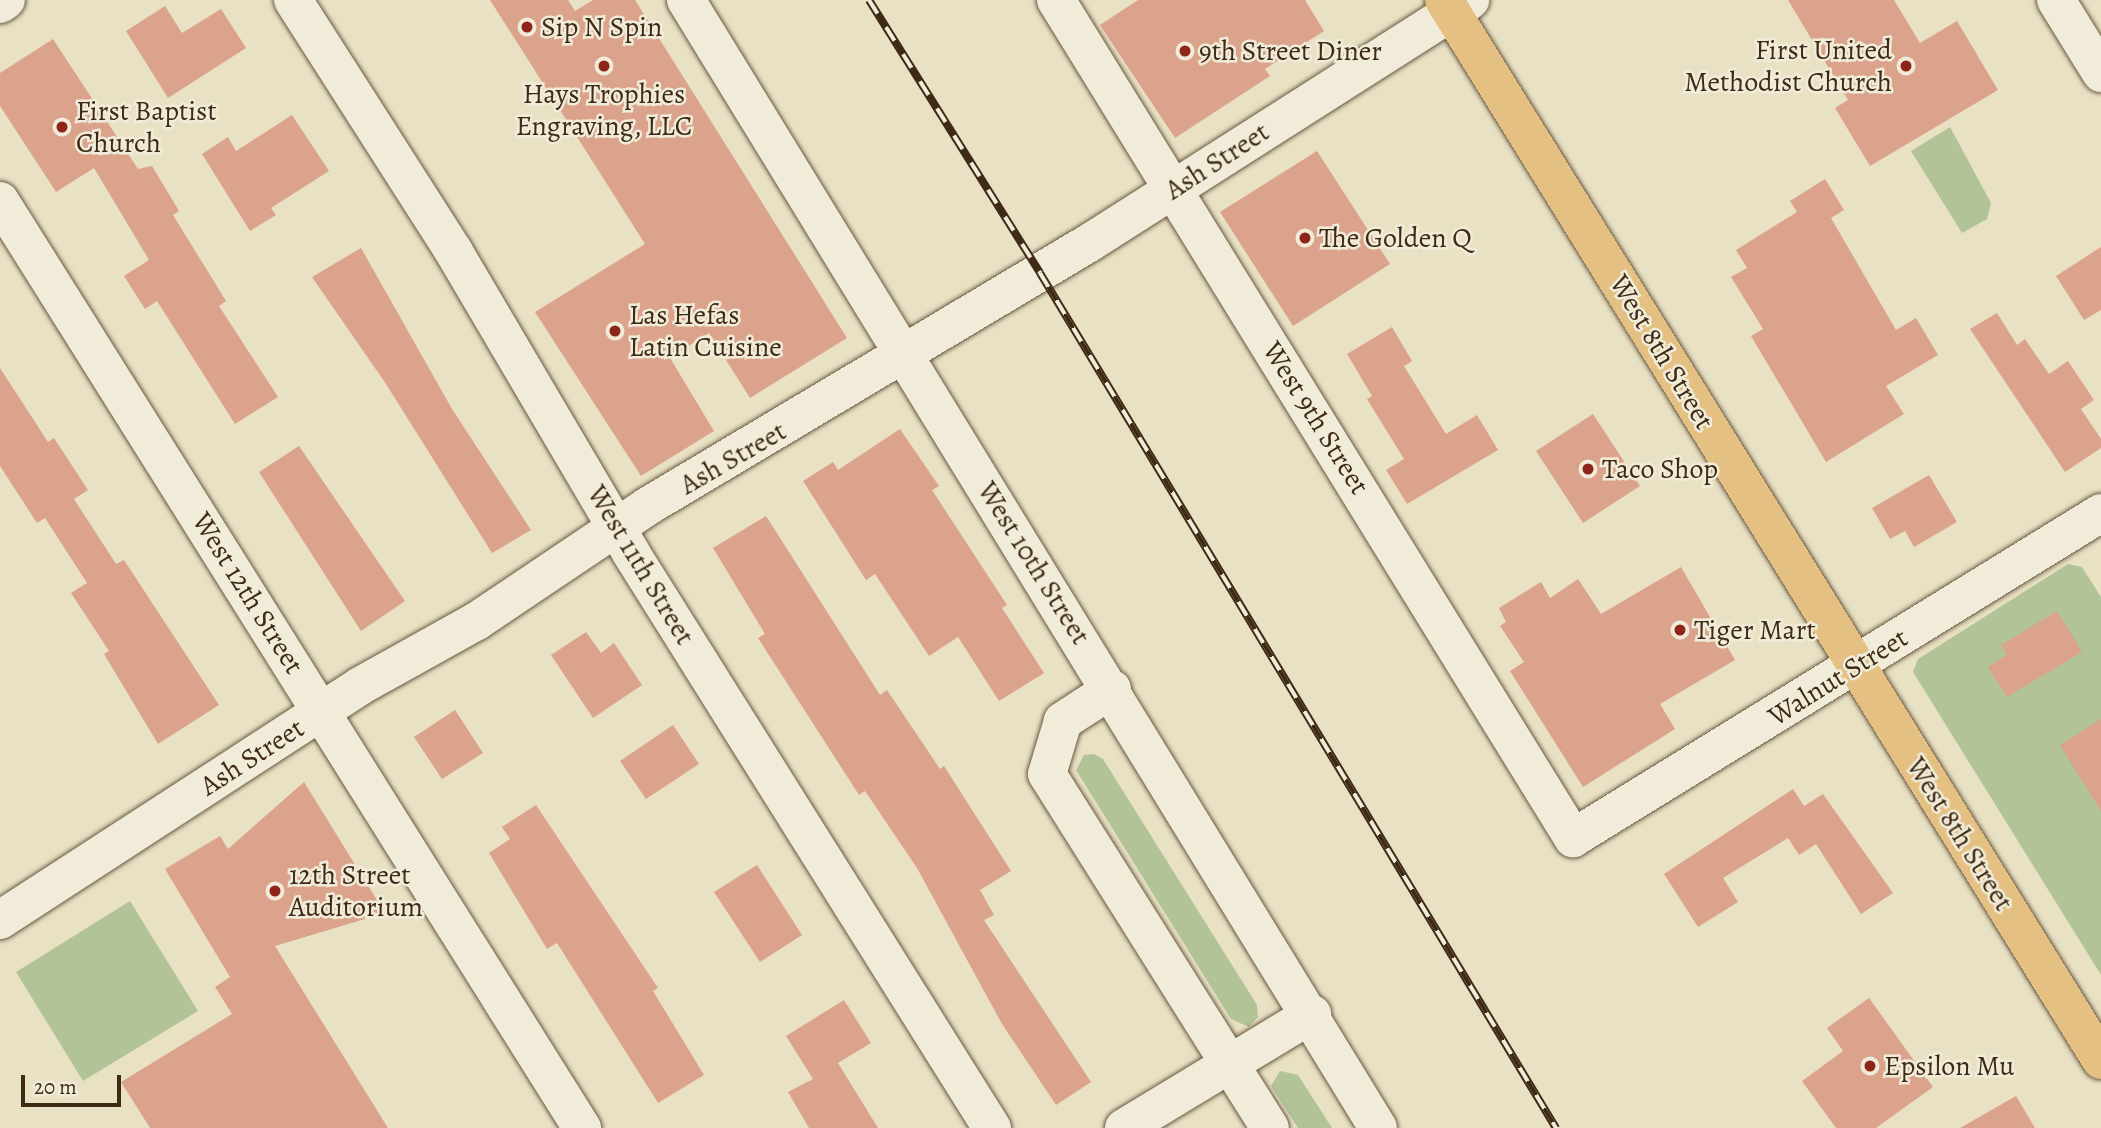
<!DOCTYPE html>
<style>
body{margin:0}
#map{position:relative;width:2101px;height:1128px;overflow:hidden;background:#e9e1c4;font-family:Alegreya,serif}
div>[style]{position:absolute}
.green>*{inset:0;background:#b2c397}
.building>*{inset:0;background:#dba38c}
.roads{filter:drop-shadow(0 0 2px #695841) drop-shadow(0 0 2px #695841)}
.minor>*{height:38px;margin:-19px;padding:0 19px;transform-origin:19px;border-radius:19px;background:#f1ecd9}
.major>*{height:38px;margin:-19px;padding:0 19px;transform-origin:19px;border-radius:19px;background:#e4c082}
.rail>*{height:8px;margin-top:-4px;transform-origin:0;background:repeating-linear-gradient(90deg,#f1ecd9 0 16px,#3e2a15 0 32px);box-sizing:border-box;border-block:2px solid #3e2a15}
.dots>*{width:19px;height:19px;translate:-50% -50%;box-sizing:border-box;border:4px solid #f1ecd9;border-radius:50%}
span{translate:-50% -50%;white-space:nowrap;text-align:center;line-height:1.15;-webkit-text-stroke:5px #f1ecd9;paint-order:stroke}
.poi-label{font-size:28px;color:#3e2a15}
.left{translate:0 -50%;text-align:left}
.right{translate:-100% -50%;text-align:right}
.street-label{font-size:28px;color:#3e2a15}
.scale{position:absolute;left:21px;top:1075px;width:100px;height:32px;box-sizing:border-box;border:4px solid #3e2a15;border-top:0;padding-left:9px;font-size:21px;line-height:24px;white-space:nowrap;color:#3e2a15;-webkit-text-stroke:5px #f1ecd9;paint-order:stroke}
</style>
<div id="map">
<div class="green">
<div style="clip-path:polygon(1950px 127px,1991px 203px,1987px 219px,1962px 233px,1911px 151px)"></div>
<div style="clip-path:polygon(2068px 564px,2082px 567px,2101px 597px,2101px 975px,1913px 672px,1918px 659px)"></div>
<div style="clip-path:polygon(1094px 754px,1103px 759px,1257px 1005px,1258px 1017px,1249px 1027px,1231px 1019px,1076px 770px,1084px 755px)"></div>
<div style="clip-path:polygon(130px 901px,198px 1011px,83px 1081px,16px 972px)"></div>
<div style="clip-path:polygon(1280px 1071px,1298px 1075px,1332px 1128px,1298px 1128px,1271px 1086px)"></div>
</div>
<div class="building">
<div style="clip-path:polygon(490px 0,568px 0,575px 11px,593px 0,635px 0,847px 338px,750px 398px,709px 333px,670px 358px,714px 431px,641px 476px,535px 312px,645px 244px)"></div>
<div style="clip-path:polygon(1138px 0,1305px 0,1324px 31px,1265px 69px,1270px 76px,1175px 138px,1100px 25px)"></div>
<div style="clip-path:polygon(1788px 0,1894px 0,1920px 43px,1957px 21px,1998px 90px,1870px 166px,1835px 108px,1848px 100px)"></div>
<div style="clip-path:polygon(165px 6px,182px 33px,221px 9px,246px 48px,168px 98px,126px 31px)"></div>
<div style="clip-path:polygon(53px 39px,138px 169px,152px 166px,179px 211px,173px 215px,226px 301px,219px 306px,278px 397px,235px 424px,157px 301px,145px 309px,124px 276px,149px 260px,94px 168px,56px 192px,0 106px,0 73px)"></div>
<div style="clip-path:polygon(292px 115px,329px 171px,271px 208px,276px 215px,250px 231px,202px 154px,228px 137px,236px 151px)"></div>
<div style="clip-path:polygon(1317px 151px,1390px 264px,1293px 326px,1220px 212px)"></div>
<div style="clip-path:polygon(1825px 179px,1844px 210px,1831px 218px,1896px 330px,1916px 318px,1938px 355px,1886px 386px,1904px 414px,1826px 462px,1751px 336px,1763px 329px,1731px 277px,1747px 268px,1736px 250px,1797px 212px,1790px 201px)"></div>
<div style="clip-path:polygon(2101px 247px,2101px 310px,2084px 320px,2056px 276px)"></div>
<div style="clip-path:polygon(361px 248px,452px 409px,531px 530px,492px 553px,386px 384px,312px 277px)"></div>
<div style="clip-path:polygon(1997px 313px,2017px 345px,2025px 339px,2049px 374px,2068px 361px,2094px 400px,2081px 409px,2101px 439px,2101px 448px,2065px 472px,1970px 329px)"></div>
<div style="clip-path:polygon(1392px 327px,1412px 361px,1404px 366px,1446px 434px,1477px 415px,1498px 450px,1407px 504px,1386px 470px,1404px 459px,1367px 399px,1372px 396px,1347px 354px)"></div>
<div style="clip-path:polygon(0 368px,48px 442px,54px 438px,88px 490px,74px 499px,116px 564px,124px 560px,219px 705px,158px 744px,104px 654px,109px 651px,71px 593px,87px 583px,45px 518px,37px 523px,0 466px)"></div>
<div style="clip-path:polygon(1593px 414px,1640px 486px,1583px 523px,1536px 451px)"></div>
<div style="clip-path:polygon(900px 429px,939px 486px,932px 490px,1007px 605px,1002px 608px,1044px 673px,999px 701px,958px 637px,929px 656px,875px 574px,866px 580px,803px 481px,833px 462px,838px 470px)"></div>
<div style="clip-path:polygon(299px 446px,405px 601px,361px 631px,259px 472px)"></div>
<div style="clip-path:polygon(1929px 475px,1957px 522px,1914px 547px,1905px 531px,1890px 539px,1872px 508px)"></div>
<div style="clip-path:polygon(766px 516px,880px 695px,887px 690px,940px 769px,944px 766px,1011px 871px,980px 890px,994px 915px,984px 920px,1091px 1082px,1056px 1105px,1002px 1024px,917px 868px,865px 791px,859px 795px,758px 638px,765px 634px,713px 548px)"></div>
<div style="clip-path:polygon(1681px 567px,1735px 660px,1660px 704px,1675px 729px,1583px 787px,1510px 671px,1524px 662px,1500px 626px,1506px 622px,1499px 608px,1541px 582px,1550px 598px,1578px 579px,1601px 614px)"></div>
<div style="clip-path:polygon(2057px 611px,2082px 652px,2007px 697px,1988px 667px,2007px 655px,2001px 645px)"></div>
<div style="clip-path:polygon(586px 632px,601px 653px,614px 643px,642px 685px,593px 718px,551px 655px)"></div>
<div style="clip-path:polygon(455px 710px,483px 753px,442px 779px,414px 737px)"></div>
<div style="clip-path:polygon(2101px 719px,2101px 811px,2060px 745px)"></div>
<div style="clip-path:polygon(673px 725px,699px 764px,646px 799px,620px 761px)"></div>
<div style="clip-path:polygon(304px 782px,385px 913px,275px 946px,388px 1128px,150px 1128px,121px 1082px,232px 1014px,215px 987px,230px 977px,165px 869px,220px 836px,228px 849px)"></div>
<div style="clip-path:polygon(1793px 789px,1804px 806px,1823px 794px,1893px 893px,1861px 914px,1816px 844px,1799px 855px,1788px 838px,1723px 878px,1738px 902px,1698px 927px,1664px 874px)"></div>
<div style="clip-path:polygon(536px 805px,658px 988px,653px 991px,704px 1075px,658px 1103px,557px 943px,547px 949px,489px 853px,510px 839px,502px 827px)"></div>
<div style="clip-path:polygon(757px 865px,802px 935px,760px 962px,714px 892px)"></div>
<div style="clip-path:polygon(1869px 998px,1933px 1087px,1876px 1128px,1836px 1128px,1802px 1081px,1843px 1051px,1827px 1028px)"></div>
<div style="clip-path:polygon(844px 1000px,871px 1043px,838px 1063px,878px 1128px,809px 1128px,788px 1092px,813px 1079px,786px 1036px)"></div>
<div style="clip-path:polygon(2016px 1096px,2035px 1128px,1960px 1128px)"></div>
</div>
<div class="roads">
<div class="minor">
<div style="left:293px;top:0;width:299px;rotate:57.4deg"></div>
<div style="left:454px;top:252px;width:349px;rotate:59.5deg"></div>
<div style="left:631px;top:553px;width:679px;rotate:57.88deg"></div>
<div style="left:686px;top:0;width:1323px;rotate:58.47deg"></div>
<div style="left:1056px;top:0;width:985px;rotate:58.33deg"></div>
<div style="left:1573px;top:838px;width:620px;rotate:-31.61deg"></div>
<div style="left:2056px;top:0;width:86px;rotate:58.3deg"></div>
<div style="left:0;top:4px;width:7px;rotate:-34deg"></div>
<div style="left:0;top:201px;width:1095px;rotate:57.88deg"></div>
<div style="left:1112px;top:689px;width:59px;rotate:146.9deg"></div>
<div style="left:1063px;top:721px;width:55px;rotate:106.8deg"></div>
<div style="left:1047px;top:774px;width:418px;rotate:57.8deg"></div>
<div style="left:0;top:920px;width:429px;rotate:-33deg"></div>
<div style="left:360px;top:686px;width:134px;rotate:-29.1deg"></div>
<div style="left:477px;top:621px;width:206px;rotate:-33.9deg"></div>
<div style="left:648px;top:506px;width:513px;rotate:-30.81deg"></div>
<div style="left:1089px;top:243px;width:452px;rotate:-32.5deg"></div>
<div style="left:1124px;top:1128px;width:220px;rotate:-31.2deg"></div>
</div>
<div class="major">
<div style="left:1444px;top:0;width:1247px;rotate:58.21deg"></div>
</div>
</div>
<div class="rail">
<div style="left:869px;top:0;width:322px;rotate:57.9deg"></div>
<div style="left:1040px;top:273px;width:999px;rotate:58.89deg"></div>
</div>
<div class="dots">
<div style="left:527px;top:27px;background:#8f2418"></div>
<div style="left:1185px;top:51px;background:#8f2418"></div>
<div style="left:604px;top:66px;background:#8f2418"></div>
<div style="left:1906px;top:66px;background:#8f2418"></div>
<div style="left:62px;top:127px;background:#8f2418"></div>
<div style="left:1305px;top:238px;background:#8f2418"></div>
<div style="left:615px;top:331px;background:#8f2418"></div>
<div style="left:1588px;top:469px;background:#8f2418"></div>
<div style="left:1680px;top:630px;background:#8f2418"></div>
<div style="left:275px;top:891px;background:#8f2418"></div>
<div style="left:1870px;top:1066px;background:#8f2418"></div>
</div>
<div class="poi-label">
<span class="left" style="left:541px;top:27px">Sip N Spin</span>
<span class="right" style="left:1892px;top:66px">First United<br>Methodist Church</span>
<span class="left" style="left:1199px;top:51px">9th Street Diner</span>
<span style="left:604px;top:110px">Hays Trophies<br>Engraving, LLC</span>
<span class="left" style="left:76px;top:127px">First Baptist<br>Church</span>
<span class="left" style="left:1319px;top:238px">The Golden Q</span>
<span class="left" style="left:629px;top:331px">Las Hefas<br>Latin Cuisine</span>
<span class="left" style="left:1602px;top:469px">Taco Shop</span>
<span class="left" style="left:1694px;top:630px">Tiger Mart</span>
<span class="left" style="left:289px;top:891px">12th Street<br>Auditorium</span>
<span class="left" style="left:1884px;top:1066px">Epsilon Mu</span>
</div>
<div class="street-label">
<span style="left:1217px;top:161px;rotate:-33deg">Ash Street</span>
<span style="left:1662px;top:352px;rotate:59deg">West 8th Street</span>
<span style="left:1316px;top:418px;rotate:58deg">West 9th Street</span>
<span style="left:733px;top:458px;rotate:-30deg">Ash Street</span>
<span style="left:1034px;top:563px;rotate:58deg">West 10th Street</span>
<span style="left:641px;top:565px;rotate:59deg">West 11th Street</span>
<span style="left:248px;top:593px;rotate:58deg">West 12th Street</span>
<span style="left:1838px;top:677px;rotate:-32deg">Walnut Street</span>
<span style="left:252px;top:757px;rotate:-33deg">Ash Street</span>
<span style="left:1960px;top:834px;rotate:58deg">West 8th Street</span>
</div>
<div class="scale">20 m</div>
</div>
